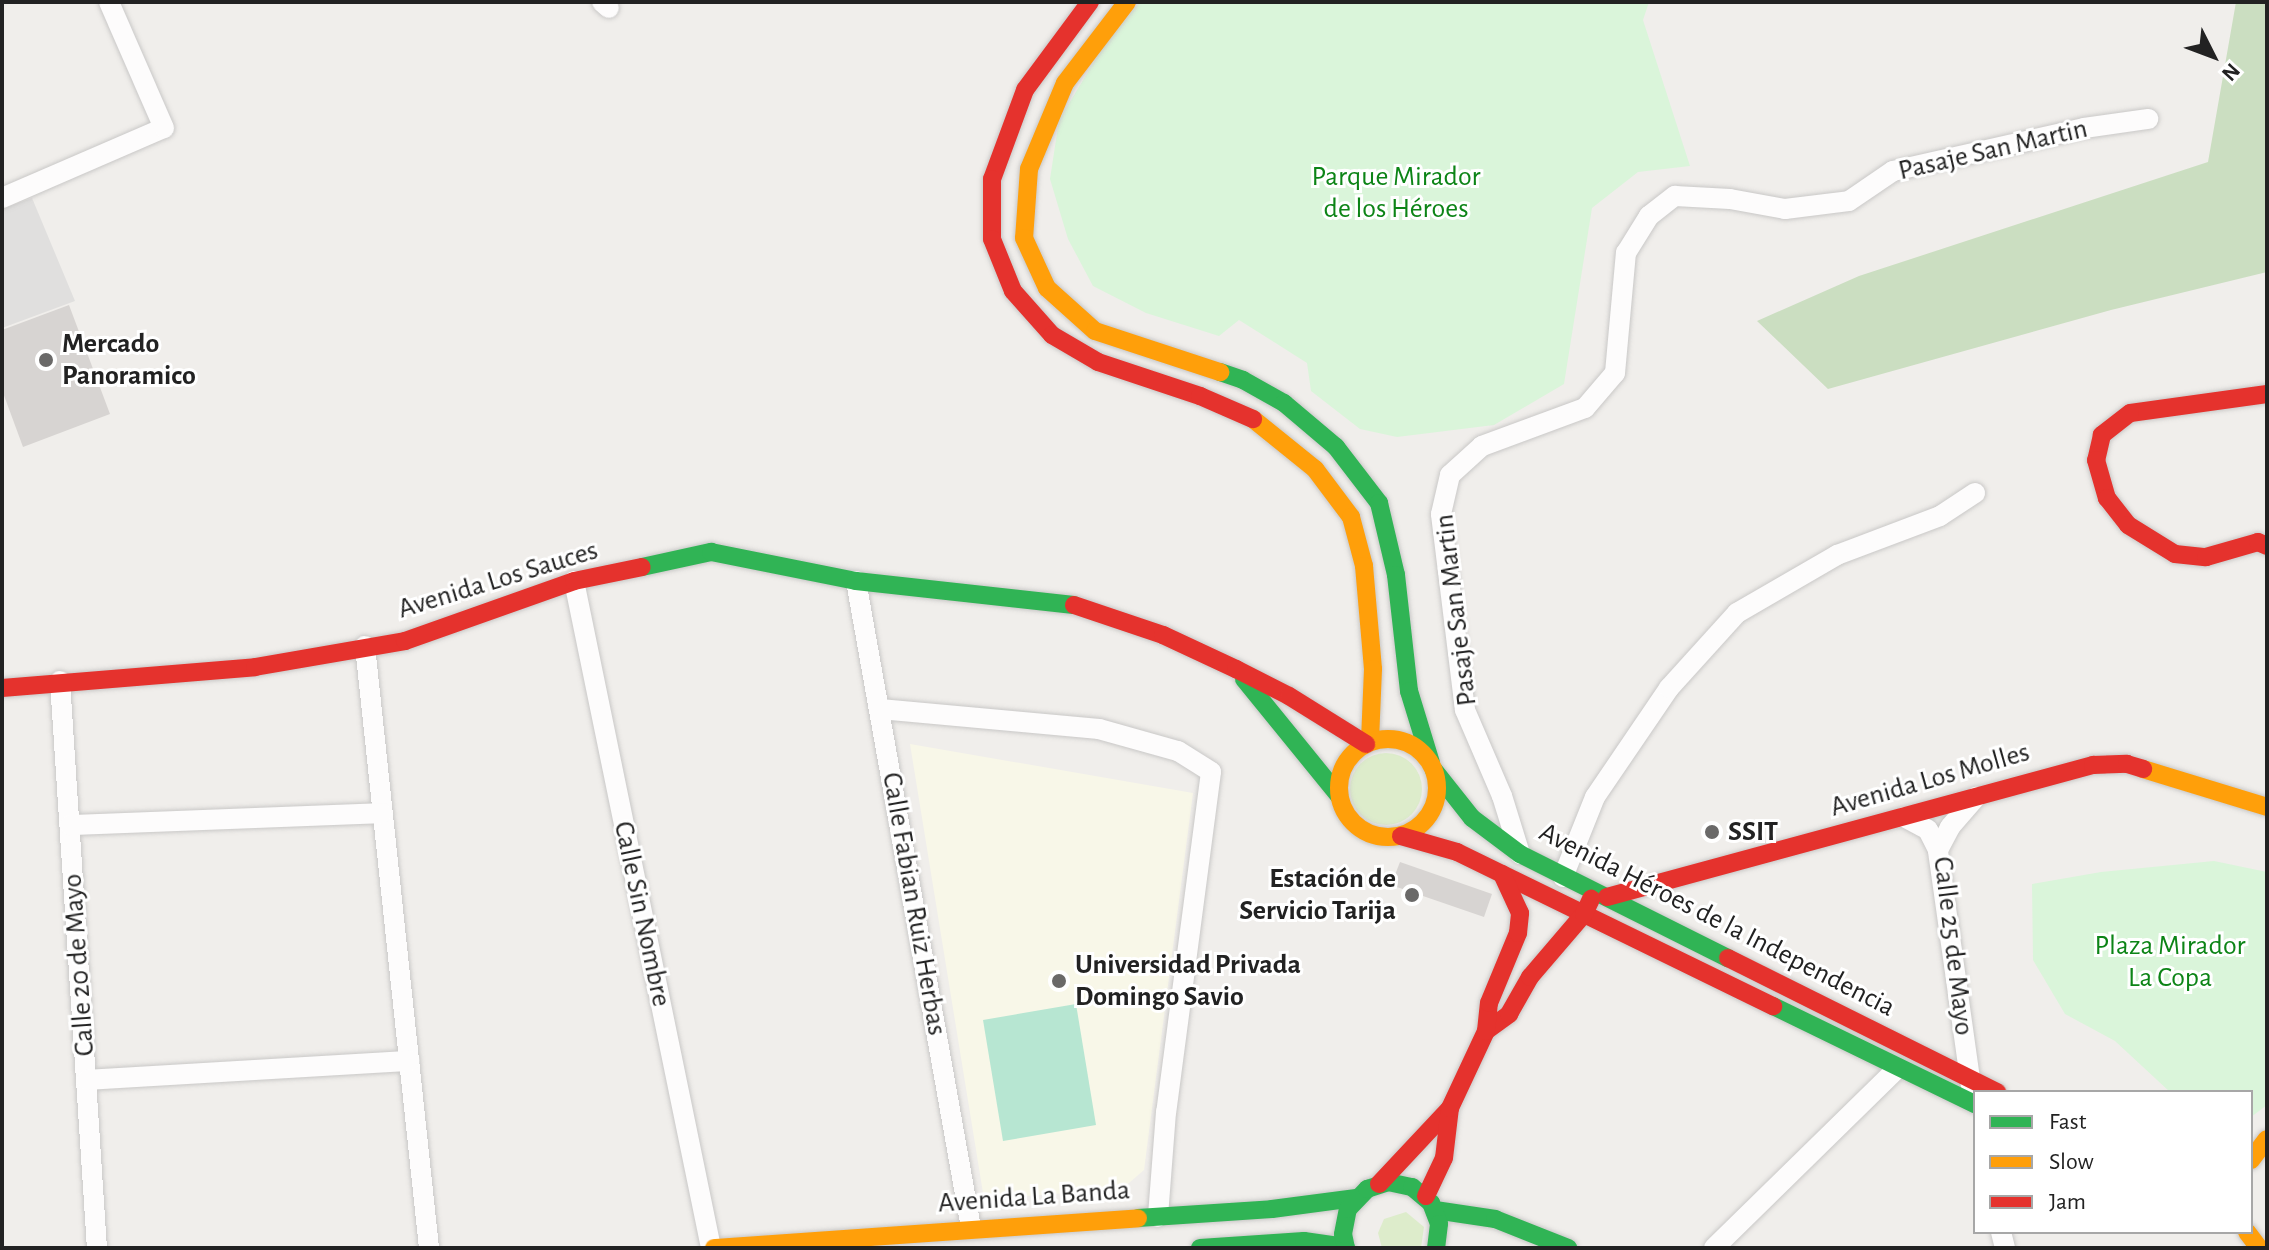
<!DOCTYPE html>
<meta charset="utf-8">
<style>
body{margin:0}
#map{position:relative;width:2269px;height:1250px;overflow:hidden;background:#f0eeeb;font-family:"Alegreya Sans",sans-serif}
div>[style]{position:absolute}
.education>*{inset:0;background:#f8f7e8}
.grass>*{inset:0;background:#ddeccb}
.round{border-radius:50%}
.forest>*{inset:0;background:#cbdec1}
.park>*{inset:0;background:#daf5da}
.pitch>*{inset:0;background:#b7e6d2}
.parking>*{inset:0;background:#e0dfde}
.building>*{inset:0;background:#d7d4d2}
.roads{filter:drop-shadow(0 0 2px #c9c8c7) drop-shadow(0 0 2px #c9c8c7)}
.street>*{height:20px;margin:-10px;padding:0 10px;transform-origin:10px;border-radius:10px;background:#fdfcfc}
.fast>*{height:18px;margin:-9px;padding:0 9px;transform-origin:9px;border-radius:9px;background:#30b455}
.slow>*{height:18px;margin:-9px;padding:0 9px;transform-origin:9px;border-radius:9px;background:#ff9f0a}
.slow>.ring{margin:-9px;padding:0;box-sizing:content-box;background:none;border:18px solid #ff9f0a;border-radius:50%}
.jam>*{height:18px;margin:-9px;padding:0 9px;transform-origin:9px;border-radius:9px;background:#e5322d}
.dots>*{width:22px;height:22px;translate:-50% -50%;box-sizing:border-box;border:4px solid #fff;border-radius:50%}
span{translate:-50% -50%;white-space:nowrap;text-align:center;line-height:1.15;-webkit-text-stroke:6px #fff;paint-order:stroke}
.street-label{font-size:28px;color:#222}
.park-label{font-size:28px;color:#0c8416}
.poi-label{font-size:28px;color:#222;font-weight:700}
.left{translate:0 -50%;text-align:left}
.right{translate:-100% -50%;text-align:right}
.frame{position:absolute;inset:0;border:4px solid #222;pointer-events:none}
.legend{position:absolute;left:1973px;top:1090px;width:280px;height:144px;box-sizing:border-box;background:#fff;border:2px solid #a7a7a7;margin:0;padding:10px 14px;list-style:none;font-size:24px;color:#222}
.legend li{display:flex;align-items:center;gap:16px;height:40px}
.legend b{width:40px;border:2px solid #a7a7a7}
.north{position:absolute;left:2173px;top:16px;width:80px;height:80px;-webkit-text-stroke:6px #fff;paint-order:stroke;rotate:132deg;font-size:22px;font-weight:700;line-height:32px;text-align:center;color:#222}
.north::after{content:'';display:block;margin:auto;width:28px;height:36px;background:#222;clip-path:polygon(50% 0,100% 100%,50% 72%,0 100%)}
</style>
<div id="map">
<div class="education">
<div style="clip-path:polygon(910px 744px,1193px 793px,1144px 1170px,1122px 1189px,984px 1199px)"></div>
</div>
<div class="grass">
<div class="round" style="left:1350px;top:753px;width:72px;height:72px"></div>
<div style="clip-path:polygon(1406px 1212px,1424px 1227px,1421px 1248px,1382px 1248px,1378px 1233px,1384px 1219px)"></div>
</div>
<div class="forest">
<div style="clip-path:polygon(2236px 2px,2267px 2px,2267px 272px,2111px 310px,1828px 389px,1757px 321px,1859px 276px,2208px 162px)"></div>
</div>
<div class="park">
<div style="clip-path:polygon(1140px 2px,1649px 2px,1643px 20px,1690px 166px,1638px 172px,1592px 208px,1564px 384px,1494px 425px,1397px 437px,1360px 429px,1311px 391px,1307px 363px,1239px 320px,1219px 336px,1146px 313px,1093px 286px,1068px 239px,1050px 179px,1059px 120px,1103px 47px)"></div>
<div style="clip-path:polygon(2214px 861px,2267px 872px,2267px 1105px,2251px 1117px,2251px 1092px,2170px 1092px,2115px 1041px,2065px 1014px,2033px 960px,2032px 884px,2101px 872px)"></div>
</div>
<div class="pitch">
<div style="clip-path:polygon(1076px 1004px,1096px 1125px,1003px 1141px,983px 1020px)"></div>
</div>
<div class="parking">
<div style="clip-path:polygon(32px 198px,75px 301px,2px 328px,2px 209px)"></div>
</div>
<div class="building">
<div style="clip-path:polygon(69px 305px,110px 414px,23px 447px,2px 390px,2px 330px)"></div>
<div style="clip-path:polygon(1400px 862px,1492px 894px,1484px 917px,1391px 885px)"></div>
</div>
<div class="roads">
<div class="street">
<div style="left:602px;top:2px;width:9px;rotate:41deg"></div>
<div style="left:2px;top:198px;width:176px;rotate:-23.4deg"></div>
<div style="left:164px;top:128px;width:137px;rotate:-113.6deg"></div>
<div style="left:574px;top:581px;width:681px;rotate:78.39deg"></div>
<div style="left:856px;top:581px;width:657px;rotate:79.92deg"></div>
<div style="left:365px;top:646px;width:605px;rotate:83.93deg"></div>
<div style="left:60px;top:681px;width:568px;rotate:86.27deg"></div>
<div style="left:880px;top:709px;width:220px;rotate:5.2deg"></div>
<div style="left:1099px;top:729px;width:82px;rotate:15.6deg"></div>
<div style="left:1178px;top:751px;width:39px;rotate:32deg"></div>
<div style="left:1211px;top:772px;width:343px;rotate:97.5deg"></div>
<div style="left:1166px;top:1112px;width:105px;rotate:94.4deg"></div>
<div style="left:1904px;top:817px;width:27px;rotate:28deg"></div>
<div style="left:1928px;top:830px;width:22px;rotate:63deg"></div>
<div style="left:70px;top:825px;width:312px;rotate:-2.2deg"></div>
<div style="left:1520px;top:854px;width:61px;rotate:-107.2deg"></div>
<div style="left:1502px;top:796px;width:94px;rotate:-113.3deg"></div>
<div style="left:1465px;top:710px;width:197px;rotate:-97deg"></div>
<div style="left:1441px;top:514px;width:40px;rotate:-77deg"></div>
<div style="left:1450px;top:475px;width:43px;rotate:-42.2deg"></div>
<div style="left:1482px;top:446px;width:110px;rotate:-20.3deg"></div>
<div style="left:1585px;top:408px;width:46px;rotate:-49.4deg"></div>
<div style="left:1615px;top:373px;width:121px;rotate:-84.8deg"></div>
<div style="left:1626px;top:253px;width:44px;rotate:-58.1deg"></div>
<div style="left:1649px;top:216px;width:33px;rotate:-38deg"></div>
<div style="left:1675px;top:196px;width:55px;rotate:3.1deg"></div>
<div style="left:1730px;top:199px;width:56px;rotate:10.3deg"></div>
<div style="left:1785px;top:209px;width:64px;rotate:-7.1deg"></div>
<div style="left:1849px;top:201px;width:53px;rotate:-34.3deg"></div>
<div style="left:1893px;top:171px;width:196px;rotate:-12.7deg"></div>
<div style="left:2084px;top:128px;width:65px;rotate:-8deg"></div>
<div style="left:1563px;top:877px;width:86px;rotate:-68.2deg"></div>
<div style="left:1595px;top:797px;width:132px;rotate:-55.8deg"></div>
<div style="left:1669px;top:688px;width:101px;rotate:-47.8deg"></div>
<div style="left:1737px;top:613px;width:116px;rotate:-30.1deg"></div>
<div style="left:1837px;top:555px;width:110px;rotate:-20.7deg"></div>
<div style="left:1940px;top:516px;width:42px;rotate:-33.3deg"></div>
<div style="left:87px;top:1080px;width:323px;rotate:-3.4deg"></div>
<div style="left:1971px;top:1086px;width:238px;rotate:-98deg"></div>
<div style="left:1938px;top:850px;width:26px;rotate:-62deg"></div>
<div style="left:1950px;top:827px;width:40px;rotate:-49deg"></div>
<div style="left:2001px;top:1232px;width:16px;rotate:76deg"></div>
<div style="left:1714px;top:1248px;width:257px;rotate:-44.4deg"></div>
</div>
<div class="fast">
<div style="left:1220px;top:372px;width:24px;rotate:19deg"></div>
<div style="left:1243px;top:380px;width:47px;rotate:29.3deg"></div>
<div style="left:1284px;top:403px;width:68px;rotate:40.2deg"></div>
<div style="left:1336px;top:447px;width:71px;rotate:52.5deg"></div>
<div style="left:1379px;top:503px;width:74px;rotate:76.7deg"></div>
<div style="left:1396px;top:575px;width:117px;rotate:83.6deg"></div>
<div style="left:1409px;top:691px;width:75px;rotate:73deg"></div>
<div style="left:642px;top:567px;width:71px;rotate:-12.3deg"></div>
<div style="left:711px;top:552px;width:148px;rotate:11.3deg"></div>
<div style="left:856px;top:581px;width:219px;rotate:6.3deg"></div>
<div style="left:1244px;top:679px;width:151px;rotate:50.9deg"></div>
<div style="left:1434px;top:770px;width:61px;rotate:51.6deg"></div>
<div style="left:1472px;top:818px;width:60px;rotate:36.9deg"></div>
<div style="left:1520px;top:854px;width:233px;rotate:26.6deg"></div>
<div style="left:1773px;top:1006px;width:225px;rotate:25.9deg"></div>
<div style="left:1435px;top:1210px;width:61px;rotate:8.5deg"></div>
<div style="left:1495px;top:1219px;width:79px;rotate:21.7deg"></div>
<div style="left:1138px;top:1218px;width:134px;rotate:-3.8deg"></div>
<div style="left:1272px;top:1209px;width:85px;rotate:-7.5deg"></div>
<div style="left:1200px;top:1248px;width:104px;rotate:-3.9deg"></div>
<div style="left:1304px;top:1241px;width:42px;rotate:8.1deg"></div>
<div style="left:1346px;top:1248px;width:14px;rotate:-102deg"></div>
<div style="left:1343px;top:1234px;width:25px;rotate:-79deg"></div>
<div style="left:1348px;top:1209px;width:28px;rotate:-46deg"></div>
<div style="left:1367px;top:1189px;width:22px;rotate:-18deg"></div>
<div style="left:1388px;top:1182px;width:25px;rotate:12deg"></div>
<div style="left:1412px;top:1187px;width:25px;rotate:40deg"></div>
<div style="left:1431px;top:1203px;width:22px;rotate:69deg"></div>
<div style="left:1439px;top:1224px;width:24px;rotate:97deg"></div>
</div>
<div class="slow">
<div style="left:1127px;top:2px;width:102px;rotate:127.4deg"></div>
<div style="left:1065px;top:83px;width:93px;rotate:112.7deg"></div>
<div style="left:1029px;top:169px;width:69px;rotate:94.1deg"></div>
<div style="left:1024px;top:238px;width:55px;rotate:65.3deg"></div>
<div style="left:1047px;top:288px;width:64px;rotate:41.9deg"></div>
<div style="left:1095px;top:331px;width:132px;rotate:18.2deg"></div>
<div style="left:1253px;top:419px;width:80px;rotate:38.9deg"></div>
<div style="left:1315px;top:469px;width:60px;rotate:53.1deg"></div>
<div style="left:1351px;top:517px;width:51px;rotate:75.1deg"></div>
<div style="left:1364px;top:566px;width:103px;rotate:85deg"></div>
<div style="left:1373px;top:669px;width:73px;rotate:92.4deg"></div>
<div class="ring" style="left:1339px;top:739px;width:80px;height:80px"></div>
<div style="left:2143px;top:769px;width:130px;rotate:17deg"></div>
<div style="left:2251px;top:1160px;width:26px;rotate:-53deg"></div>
<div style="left:2247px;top:1232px;width:20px;rotate:53deg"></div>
<div style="left:714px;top:1248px;width:425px;rotate:-4deg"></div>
</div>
<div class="jam">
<div style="left:1090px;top:2px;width:109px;rotate:126.5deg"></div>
<div style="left:1025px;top:90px;width:95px;rotate:110.3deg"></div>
<div style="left:992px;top:179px;width:60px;rotate:90deg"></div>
<div style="left:992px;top:239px;width:56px;rotate:68deg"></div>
<div style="left:1013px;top:291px;width:59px;rotate:48.4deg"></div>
<div style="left:1052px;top:335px;width:53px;rotate:30.4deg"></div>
<div style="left:1098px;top:362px;width:108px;rotate:18.4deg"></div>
<div style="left:1200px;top:396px;width:58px;rotate:23.5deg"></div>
<div style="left:2267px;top:394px;width:138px;rotate:172.1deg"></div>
<div style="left:2130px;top:413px;width:36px;rotate:142deg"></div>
<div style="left:2102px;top:435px;width:26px;rotate:103deg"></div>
<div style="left:2096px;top:460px;width:40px;rotate:74deg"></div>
<div style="left:2107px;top:498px;width:34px;rotate:52deg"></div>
<div style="left:2128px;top:525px;width:55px;rotate:31.7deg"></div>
<div style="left:2175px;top:554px;width:31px;rotate:6deg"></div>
<div style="left:2206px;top:557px;width:54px;rotate:-16.1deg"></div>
<div style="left:2258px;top:542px;width:10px;rotate:24deg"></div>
<div style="left:1074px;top:605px;width:94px;rotate:18.6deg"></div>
<div style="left:1163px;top:635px;width:81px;rotate:25deg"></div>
<div style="left:1236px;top:669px;width:59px;rotate:27deg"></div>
<div style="left:1289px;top:696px;width:91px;rotate:31.9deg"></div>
<div style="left:2px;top:688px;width:254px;rotate:-4.7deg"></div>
<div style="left:255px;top:667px;width:152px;rotate:-9.8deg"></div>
<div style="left:405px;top:641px;width:179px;rotate:-19.5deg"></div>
<div style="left:574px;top:581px;width:69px;rotate:-11.6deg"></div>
<div style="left:1401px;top:836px;width:58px;rotate:15.9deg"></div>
<div style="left:1457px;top:852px;width:352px;rotate:26deg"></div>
<div style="left:1607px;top:897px;width:504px;rotate:-15.2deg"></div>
<div style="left:2093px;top:765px;width:34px;rotate:-2deg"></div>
<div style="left:2127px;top:764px;width:17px;rotate:17deg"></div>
<div style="left:1728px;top:958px;width:301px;rotate:26.5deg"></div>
<div style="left:1486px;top:1031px;width:29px;rotate:-36deg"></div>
<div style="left:1509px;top:1014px;width:43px;rotate:-60.4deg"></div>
<div style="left:1530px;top:977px;width:83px;rotate:-49.4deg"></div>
<div style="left:1584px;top:914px;width:17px;rotate:-65deg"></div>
<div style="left:1379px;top:1184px;width:104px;rotate:-46.9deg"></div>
<div style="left:1426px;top:1196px;width:42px;rotate:-64.7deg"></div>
<div style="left:1444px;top:1158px;width:50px;rotate:-83.2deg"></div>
<div style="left:1450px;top:1108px;width:85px;rotate:-64.9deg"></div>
<div style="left:1486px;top:1031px;width:28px;rotate:-84deg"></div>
<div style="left:1489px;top:1003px;width:76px;rotate:-67.5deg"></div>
<div style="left:1518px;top:933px;width:20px;rotate:-84deg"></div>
<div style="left:1520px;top:913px;width:43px;rotate:-114.8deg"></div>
</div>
</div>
<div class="dots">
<div style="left:46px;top:360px;background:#6a6968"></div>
<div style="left:1712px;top:832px;background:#6a6968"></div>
<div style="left:1412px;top:895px;background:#6a6968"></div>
<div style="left:1059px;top:981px;background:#6a6968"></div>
</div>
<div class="street-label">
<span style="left:1993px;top:150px;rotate:-13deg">Pasaje San Martin</span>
<span style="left:498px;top:580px;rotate:-17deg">Avenida Los Sauces</span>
<span style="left:1456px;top:610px;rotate:-97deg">Pasaje San Martin</span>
<span style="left:1930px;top:780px;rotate:-16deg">Avenida Los Molles</span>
<span style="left:914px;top:904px;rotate:80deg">Calle Fabian Ruiz Herbas</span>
<span style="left:642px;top:914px;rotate:78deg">Calle Sin Nombre</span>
<span style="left:1717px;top:920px;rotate:27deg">Avenida Héroes de la Independencia</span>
<span style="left:1953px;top:946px;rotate:83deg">Calle 25 de Mayo</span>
<span style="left:79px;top:965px;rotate:-94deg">Calle 20 de Mayo</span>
<span style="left:1034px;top:1197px;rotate:-4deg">Avenida La Banda</span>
</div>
<div class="park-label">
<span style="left:1396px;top:193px">Parque Mirador<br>de los Héroes</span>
<span style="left:2170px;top:962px">Plaza Mirador<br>La Copa</span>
</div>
<div class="poi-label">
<span class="left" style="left:62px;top:360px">Mercado<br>Panoramico</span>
<span class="left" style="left:1728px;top:832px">SSIT</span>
<span class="right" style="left:1396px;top:895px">Estación de<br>Servicio Tarija</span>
<span class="left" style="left:1075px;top:981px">Universidad Privada<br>Domingo Savio</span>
</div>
<div class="frame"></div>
<ul class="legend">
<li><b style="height:10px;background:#30b455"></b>Fast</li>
<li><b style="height:10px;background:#ff9f0a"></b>Slow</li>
<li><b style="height:10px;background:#e5322d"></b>Jam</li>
</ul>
<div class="north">N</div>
</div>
